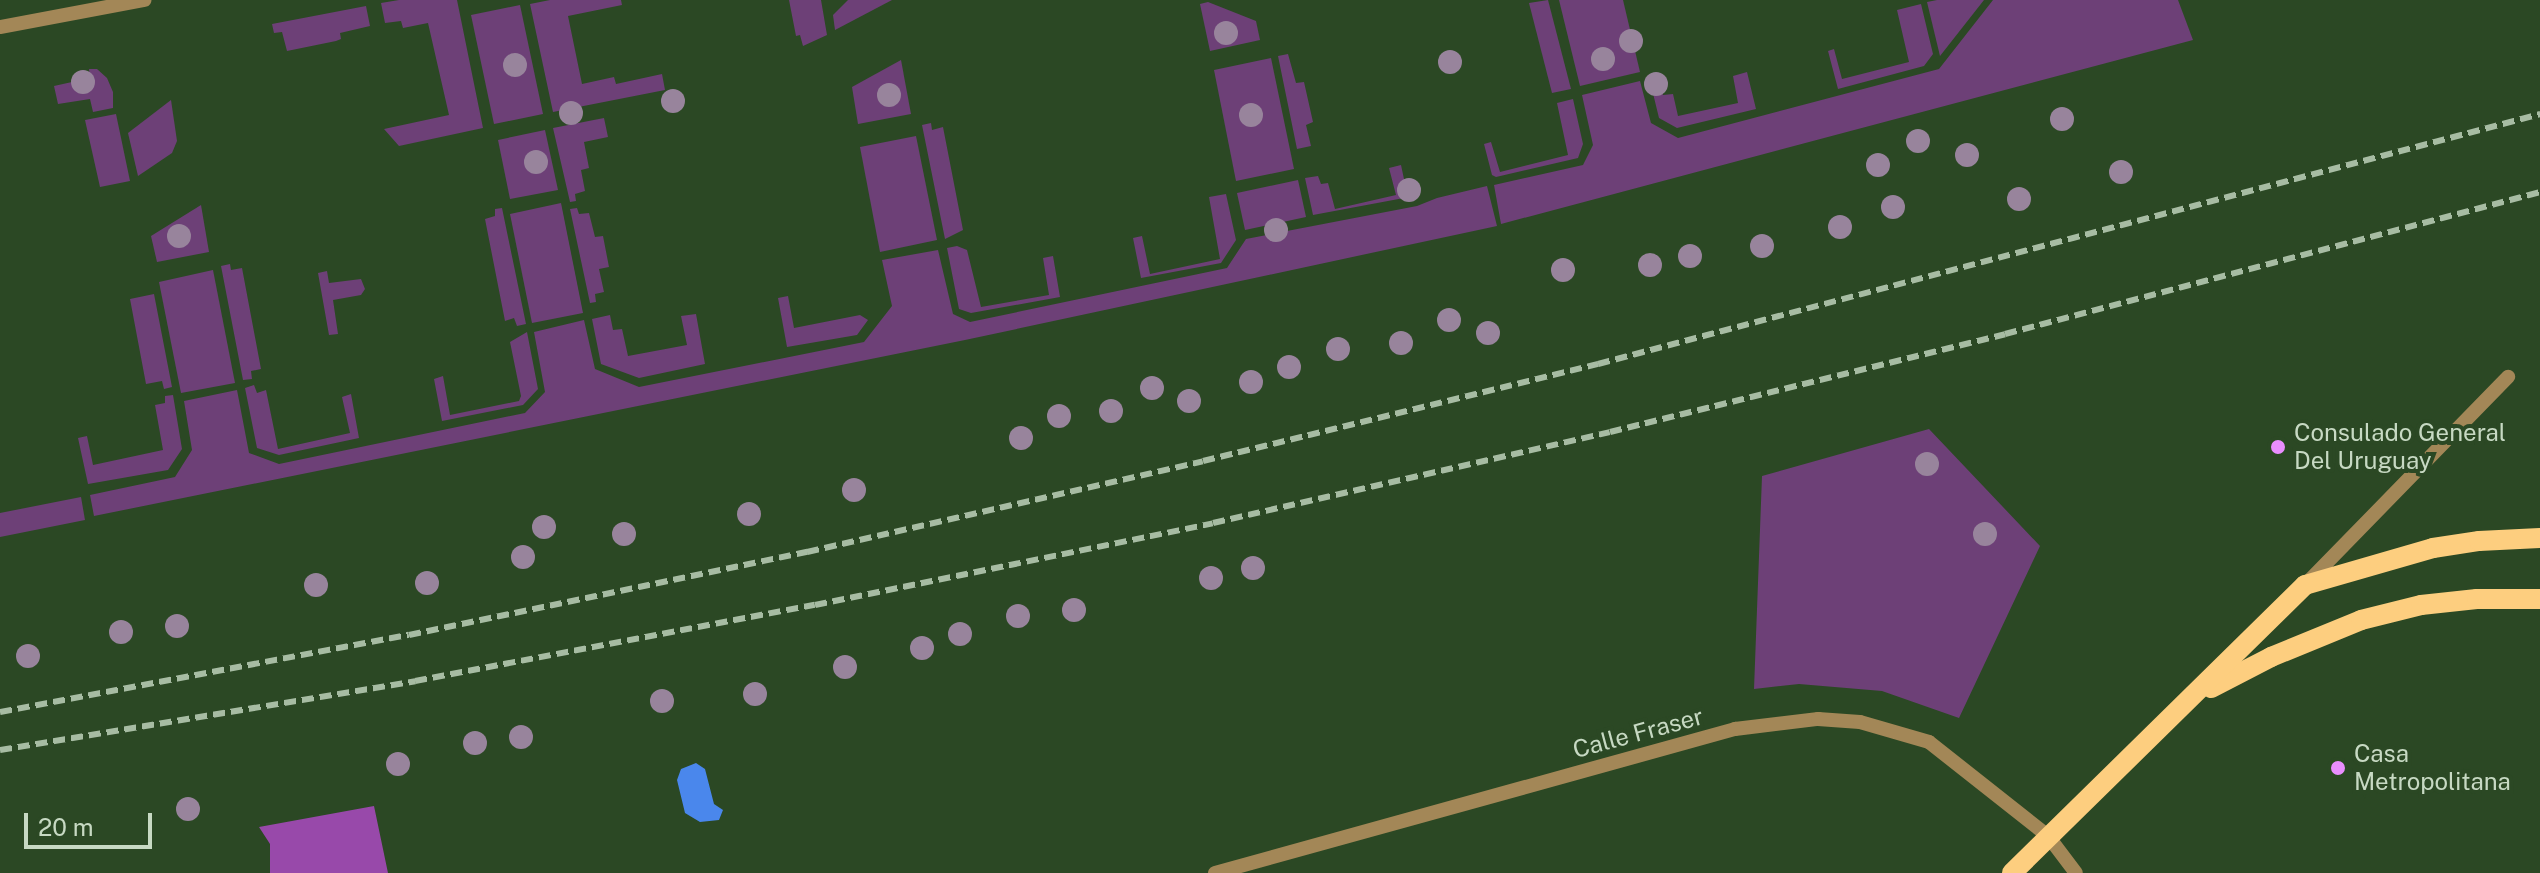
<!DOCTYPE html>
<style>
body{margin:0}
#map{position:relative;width:2540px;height:873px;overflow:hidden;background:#2b4824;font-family:"Public Sans",sans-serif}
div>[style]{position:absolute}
.green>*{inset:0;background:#6d4077}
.forest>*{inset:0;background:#9849aa}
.water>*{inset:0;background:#4a87ec}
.minor>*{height:14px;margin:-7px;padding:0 7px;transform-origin:7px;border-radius:7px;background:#a38757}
.major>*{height:20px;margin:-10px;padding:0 10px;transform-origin:10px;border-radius:10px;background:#fdce7f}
.rail>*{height:6px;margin-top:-3px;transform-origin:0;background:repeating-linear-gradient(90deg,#a7bca3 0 12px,transparent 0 18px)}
.trees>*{width:24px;height:24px;margin:-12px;border-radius:50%;background:#98849c}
.dots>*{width:22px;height:22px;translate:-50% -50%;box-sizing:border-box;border:4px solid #2b4824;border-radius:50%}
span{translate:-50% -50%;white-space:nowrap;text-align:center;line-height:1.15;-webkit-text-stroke:8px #2b4824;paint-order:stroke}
.poi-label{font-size:24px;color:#c7d9c3}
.left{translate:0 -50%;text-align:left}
.street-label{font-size:24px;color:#c7d9c3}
.scale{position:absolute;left:24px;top:813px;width:128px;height:36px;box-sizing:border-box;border:4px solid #c7d9c3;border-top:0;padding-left:10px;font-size:24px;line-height:28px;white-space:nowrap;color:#c7d9c3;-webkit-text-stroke:6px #2b4824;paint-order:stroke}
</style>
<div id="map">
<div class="green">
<div style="clip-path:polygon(399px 0,457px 0,483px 128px,399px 146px,384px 129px,449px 115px,428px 23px,403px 28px,401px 21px,385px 23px,381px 3px)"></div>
<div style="clip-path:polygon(550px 0,621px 0,622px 5px,568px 16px,582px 84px,614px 77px,616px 84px,662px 74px,665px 90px,553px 112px,530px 4px)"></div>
<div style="clip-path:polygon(789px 0,821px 0,827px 35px,803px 46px,800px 35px,796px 36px)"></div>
<div style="clip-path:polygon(848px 0,892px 0,835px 30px,833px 15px)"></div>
<div style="clip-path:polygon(1548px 0,1571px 89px,1552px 93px,1529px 3px)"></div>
<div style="clip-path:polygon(1559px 0,1623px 0,1640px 72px,1580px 86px)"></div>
<div style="clip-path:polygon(1937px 0,1984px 0,1940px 56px,1927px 2px)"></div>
<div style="clip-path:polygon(1993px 0,2178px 0,2193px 40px,1501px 224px,1494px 185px,1583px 165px,1593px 145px,1582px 95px,1640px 81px,1651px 123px,1678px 138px,1939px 69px)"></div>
<div style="clip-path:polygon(1208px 2px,1256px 21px,1260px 40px,1210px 51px,1200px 4px)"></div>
<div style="clip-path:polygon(1921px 4px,1933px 54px,1924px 66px,1838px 89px,1828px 51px,1834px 49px,1842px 79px,1909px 62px,1897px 10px)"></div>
<div style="clip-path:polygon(520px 5px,543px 114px,494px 124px,471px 15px)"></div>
<div style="clip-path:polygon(366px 6px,370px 26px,340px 33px,341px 39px,336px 41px,287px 51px,282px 32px,274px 33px,272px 24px)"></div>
<div style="clip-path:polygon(1288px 54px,1296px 83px,1304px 82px,1313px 122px,1306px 125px,1311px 146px,1297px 149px,1278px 56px)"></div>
<div style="clip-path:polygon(1271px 58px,1294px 169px,1236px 181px,1214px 70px)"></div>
<div style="clip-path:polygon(901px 60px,911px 114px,858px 124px,852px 87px)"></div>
<div style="clip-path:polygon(89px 69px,97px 69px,107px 78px,113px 92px,113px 108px,93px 112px,90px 99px,58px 104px,54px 86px,90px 78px)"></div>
<div style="clip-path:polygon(1747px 72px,1756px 109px,1677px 128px,1659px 118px,1649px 77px,1659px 75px,1663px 95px,1673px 94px,1678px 116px,1738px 103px,1733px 76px)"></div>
<div style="clip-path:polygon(1573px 99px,1583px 144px,1578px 158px,1496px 177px,1492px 175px,1484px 144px,1491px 142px,1500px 172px,1568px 155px,1557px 103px)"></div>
<div style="clip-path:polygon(171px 100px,177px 141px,172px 153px,138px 176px,128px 133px)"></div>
<div style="clip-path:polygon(116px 114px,130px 181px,100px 187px,85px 120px)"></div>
<div style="clip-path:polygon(604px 118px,608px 137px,584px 142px,589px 168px,581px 170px,585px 191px,575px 194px,576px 201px,570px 202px,553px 128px)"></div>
<div style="clip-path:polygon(931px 123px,932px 130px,943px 127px,963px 230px,945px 239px,922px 125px)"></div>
<div style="clip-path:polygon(545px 130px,558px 190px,510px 199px,498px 140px)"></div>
<div style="clip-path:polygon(916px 136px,937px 240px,880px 252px,860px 147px)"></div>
<div style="clip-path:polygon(1401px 165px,1407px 193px,1404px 198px,1313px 215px,1305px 178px,1318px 176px,1321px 184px,1328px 183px,1335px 209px,1396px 195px,1389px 168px)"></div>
<div style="clip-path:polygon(1298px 180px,1306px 217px,1245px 230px,1237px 193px)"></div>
<div style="clip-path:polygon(1487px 186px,1497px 226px,965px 340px,94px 516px,90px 495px,175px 477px,192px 450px,184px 401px,237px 390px,249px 453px,279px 464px,525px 413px,545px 392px,534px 332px,584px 320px,595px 369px,639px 387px,864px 342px,892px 306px,882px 260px,938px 250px,953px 314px,970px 322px,1227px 268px,1246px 239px,1417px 206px,1437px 198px)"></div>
<div style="clip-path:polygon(1226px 194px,1236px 240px,1221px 263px,1141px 278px,1133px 238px,1142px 236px,1150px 274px,1220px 259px,1209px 197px)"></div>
<div style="clip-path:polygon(561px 203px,583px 313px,532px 323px,510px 214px)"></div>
<div style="clip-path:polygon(201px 205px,209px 252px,157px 262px,151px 236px)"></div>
<div style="clip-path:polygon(502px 208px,526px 324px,517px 326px,514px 318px,505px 321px,485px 219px,495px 216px,495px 209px)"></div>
<div style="clip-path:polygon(577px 208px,579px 214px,589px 213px,595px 237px,603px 236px,609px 267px,599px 269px,604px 292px,595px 294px,596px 302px,590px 303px,570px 209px)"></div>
<div style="clip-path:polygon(957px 246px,967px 250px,981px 307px,1049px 295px,1043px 258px,1053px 256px,1060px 297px,971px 313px,959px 309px,947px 248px)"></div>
<div style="clip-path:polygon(230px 264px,231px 270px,242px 268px,261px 369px,251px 371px,252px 379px,243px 380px,221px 266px)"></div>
<div style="clip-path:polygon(213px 270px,235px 383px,181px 393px,159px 282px)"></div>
<div style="clip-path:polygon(327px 271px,329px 283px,361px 279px,365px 289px,361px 295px,333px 300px,338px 334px,329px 335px,318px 273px)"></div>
<div style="clip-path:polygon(154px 294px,172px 387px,164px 389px,162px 381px,146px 384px,130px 299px)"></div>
<div style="clip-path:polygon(788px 296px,794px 328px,860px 315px,868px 320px,857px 335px,787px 347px,778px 298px)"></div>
<div style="clip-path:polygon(696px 314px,705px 364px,639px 378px,601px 364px,592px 319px,610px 315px,613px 330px,622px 329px,628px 356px,687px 345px,681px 316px)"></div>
<div style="clip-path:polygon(527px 332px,538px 389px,523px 405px,442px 421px,434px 379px,443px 376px,450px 415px,519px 401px,521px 396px,510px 342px)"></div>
<div style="clip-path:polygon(254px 385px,257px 393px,266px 390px,278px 449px,350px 433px,342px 397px,351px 394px,359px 438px,279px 455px,257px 448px,245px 388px)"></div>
<div style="clip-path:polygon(173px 395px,182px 449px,168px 470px,88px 484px,78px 438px,87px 436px,93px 465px,163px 450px,155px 405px,165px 403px,165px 396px)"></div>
<div style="clip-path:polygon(1929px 429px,2040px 546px,1959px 718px,1882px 691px,1799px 684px,1754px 689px,1762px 476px)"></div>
<div style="clip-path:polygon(81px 497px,85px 520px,0 537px,0 513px)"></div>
</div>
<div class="forest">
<div style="clip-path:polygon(374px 806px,388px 873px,270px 873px,270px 844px,259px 827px)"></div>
</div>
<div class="water">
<div style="clip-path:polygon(696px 763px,705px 769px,714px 804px,723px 810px,719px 820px,700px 822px,685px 813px,677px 780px,681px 769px)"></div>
</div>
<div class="minor">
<div style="left:0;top:27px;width:147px;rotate:-10.6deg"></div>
<div style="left:2305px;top:585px;width:291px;rotate:-45.7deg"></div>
<div style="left:1215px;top:873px;width:540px;rotate:-15.48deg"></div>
<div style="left:1735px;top:729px;width:84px;rotate:-6.9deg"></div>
<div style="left:1818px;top:719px;width:42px;rotate:4.1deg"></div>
<div style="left:1860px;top:722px;width:72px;rotate:16.2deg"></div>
<div style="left:1929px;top:742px;width:152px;rotate:38.3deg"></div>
<div style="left:2048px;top:836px;width:46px;rotate:52.9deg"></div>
</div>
<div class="major">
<div style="left:2211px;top:688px;width:68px;rotate:-27.3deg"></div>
<div style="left:2271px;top:657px;width:97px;rotate:-22.3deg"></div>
<div style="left:2361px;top:620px;width:62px;rotate:-14deg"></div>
<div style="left:2421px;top:605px;width:56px;rotate:-6.1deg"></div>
<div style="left:2477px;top:599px;width:63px"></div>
<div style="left:2012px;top:873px;width:411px;rotate:-44.5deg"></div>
<div style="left:2305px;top:585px;width:133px;rotate:-16.1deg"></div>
<div style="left:2433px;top:548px;width:47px;rotate:-8.7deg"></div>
<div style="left:2479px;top:541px;width:61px;rotate:-2.8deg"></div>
</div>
<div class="rail">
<div style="left:0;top:712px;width:416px;rotate:-10.7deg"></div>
<div style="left:409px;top:635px;width:407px;rotate:-11.8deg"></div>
<div style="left:807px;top:552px;width:406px;rotate:-12.9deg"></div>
<div style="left:1203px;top:461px;width:407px;rotate:-13.8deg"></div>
<div style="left:1598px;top:364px;width:975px;rotate:-14.86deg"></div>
<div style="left:0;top:750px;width:421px;rotate:-9.4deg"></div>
<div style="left:415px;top:681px;width:407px;rotate:-10.8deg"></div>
<div style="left:815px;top:605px;width:406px;rotate:-11.6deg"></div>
<div style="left:1213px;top:523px;width:407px;rotate:-12.9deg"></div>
<div style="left:1610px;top:432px;width:407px;rotate:-13.9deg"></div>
<div style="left:2005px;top:334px;width:554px;rotate:-14.86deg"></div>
</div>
<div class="trees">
<div style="left:1226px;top:33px"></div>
<div style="left:1631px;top:41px"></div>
<div style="left:1603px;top:59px"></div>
<div style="left:1450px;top:62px"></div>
<div style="left:515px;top:65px"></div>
<div style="left:83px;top:82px"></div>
<div style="left:1656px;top:84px"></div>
<div style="left:889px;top:95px"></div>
<div style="left:673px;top:101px"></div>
<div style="left:571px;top:113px"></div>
<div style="left:1251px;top:115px"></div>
<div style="left:2062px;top:119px"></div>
<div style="left:1918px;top:141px"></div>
<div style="left:1967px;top:155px"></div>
<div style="left:536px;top:162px"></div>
<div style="left:1878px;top:165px"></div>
<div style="left:2121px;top:172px"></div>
<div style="left:1409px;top:190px"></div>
<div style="left:2019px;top:199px"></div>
<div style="left:1893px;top:207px"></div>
<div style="left:1840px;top:227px"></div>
<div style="left:1276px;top:230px"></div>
<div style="left:179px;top:236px"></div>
<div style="left:1762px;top:246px"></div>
<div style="left:1690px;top:256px"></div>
<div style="left:1650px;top:265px"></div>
<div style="left:1563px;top:270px"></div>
<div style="left:1449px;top:320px"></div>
<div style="left:1488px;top:333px"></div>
<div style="left:1401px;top:343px"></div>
<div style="left:1338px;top:349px"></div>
<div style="left:1289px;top:367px"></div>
<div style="left:1251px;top:382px"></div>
<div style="left:1152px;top:388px"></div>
<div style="left:1189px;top:401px"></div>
<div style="left:1111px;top:411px"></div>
<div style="left:1059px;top:416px"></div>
<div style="left:1021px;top:438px"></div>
<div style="left:1927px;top:464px"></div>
<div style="left:854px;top:490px"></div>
<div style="left:749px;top:514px"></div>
<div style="left:544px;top:527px"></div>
<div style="left:624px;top:534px"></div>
<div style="left:1985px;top:534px"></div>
<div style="left:523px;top:557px"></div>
<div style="left:1253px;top:568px"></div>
<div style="left:1211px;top:578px"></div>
<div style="left:427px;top:583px"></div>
<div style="left:316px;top:585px"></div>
<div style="left:1074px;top:610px"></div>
<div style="left:1018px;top:616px"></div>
<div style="left:177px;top:626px"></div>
<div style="left:121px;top:632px"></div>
<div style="left:960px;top:634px"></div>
<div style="left:922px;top:648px"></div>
<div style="left:28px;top:656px"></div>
<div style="left:845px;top:667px"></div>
<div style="left:755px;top:694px"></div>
<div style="left:662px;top:701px"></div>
<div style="left:521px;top:737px"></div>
<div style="left:475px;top:743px"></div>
<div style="left:398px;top:764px"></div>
<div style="left:188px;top:809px"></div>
</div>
<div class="dots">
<div style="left:2278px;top:447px;background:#e98efe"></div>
<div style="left:2338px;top:768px;background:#e98efe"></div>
</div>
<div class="poi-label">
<span class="left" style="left:2294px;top:447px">Consulado General<br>Del Uruguay</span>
<span class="left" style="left:2354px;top:768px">Casa<br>Metropolitana</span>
</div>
<div class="street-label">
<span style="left:1638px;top:733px;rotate:-15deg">Calle Fraser</span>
</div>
<div class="scale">20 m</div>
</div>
